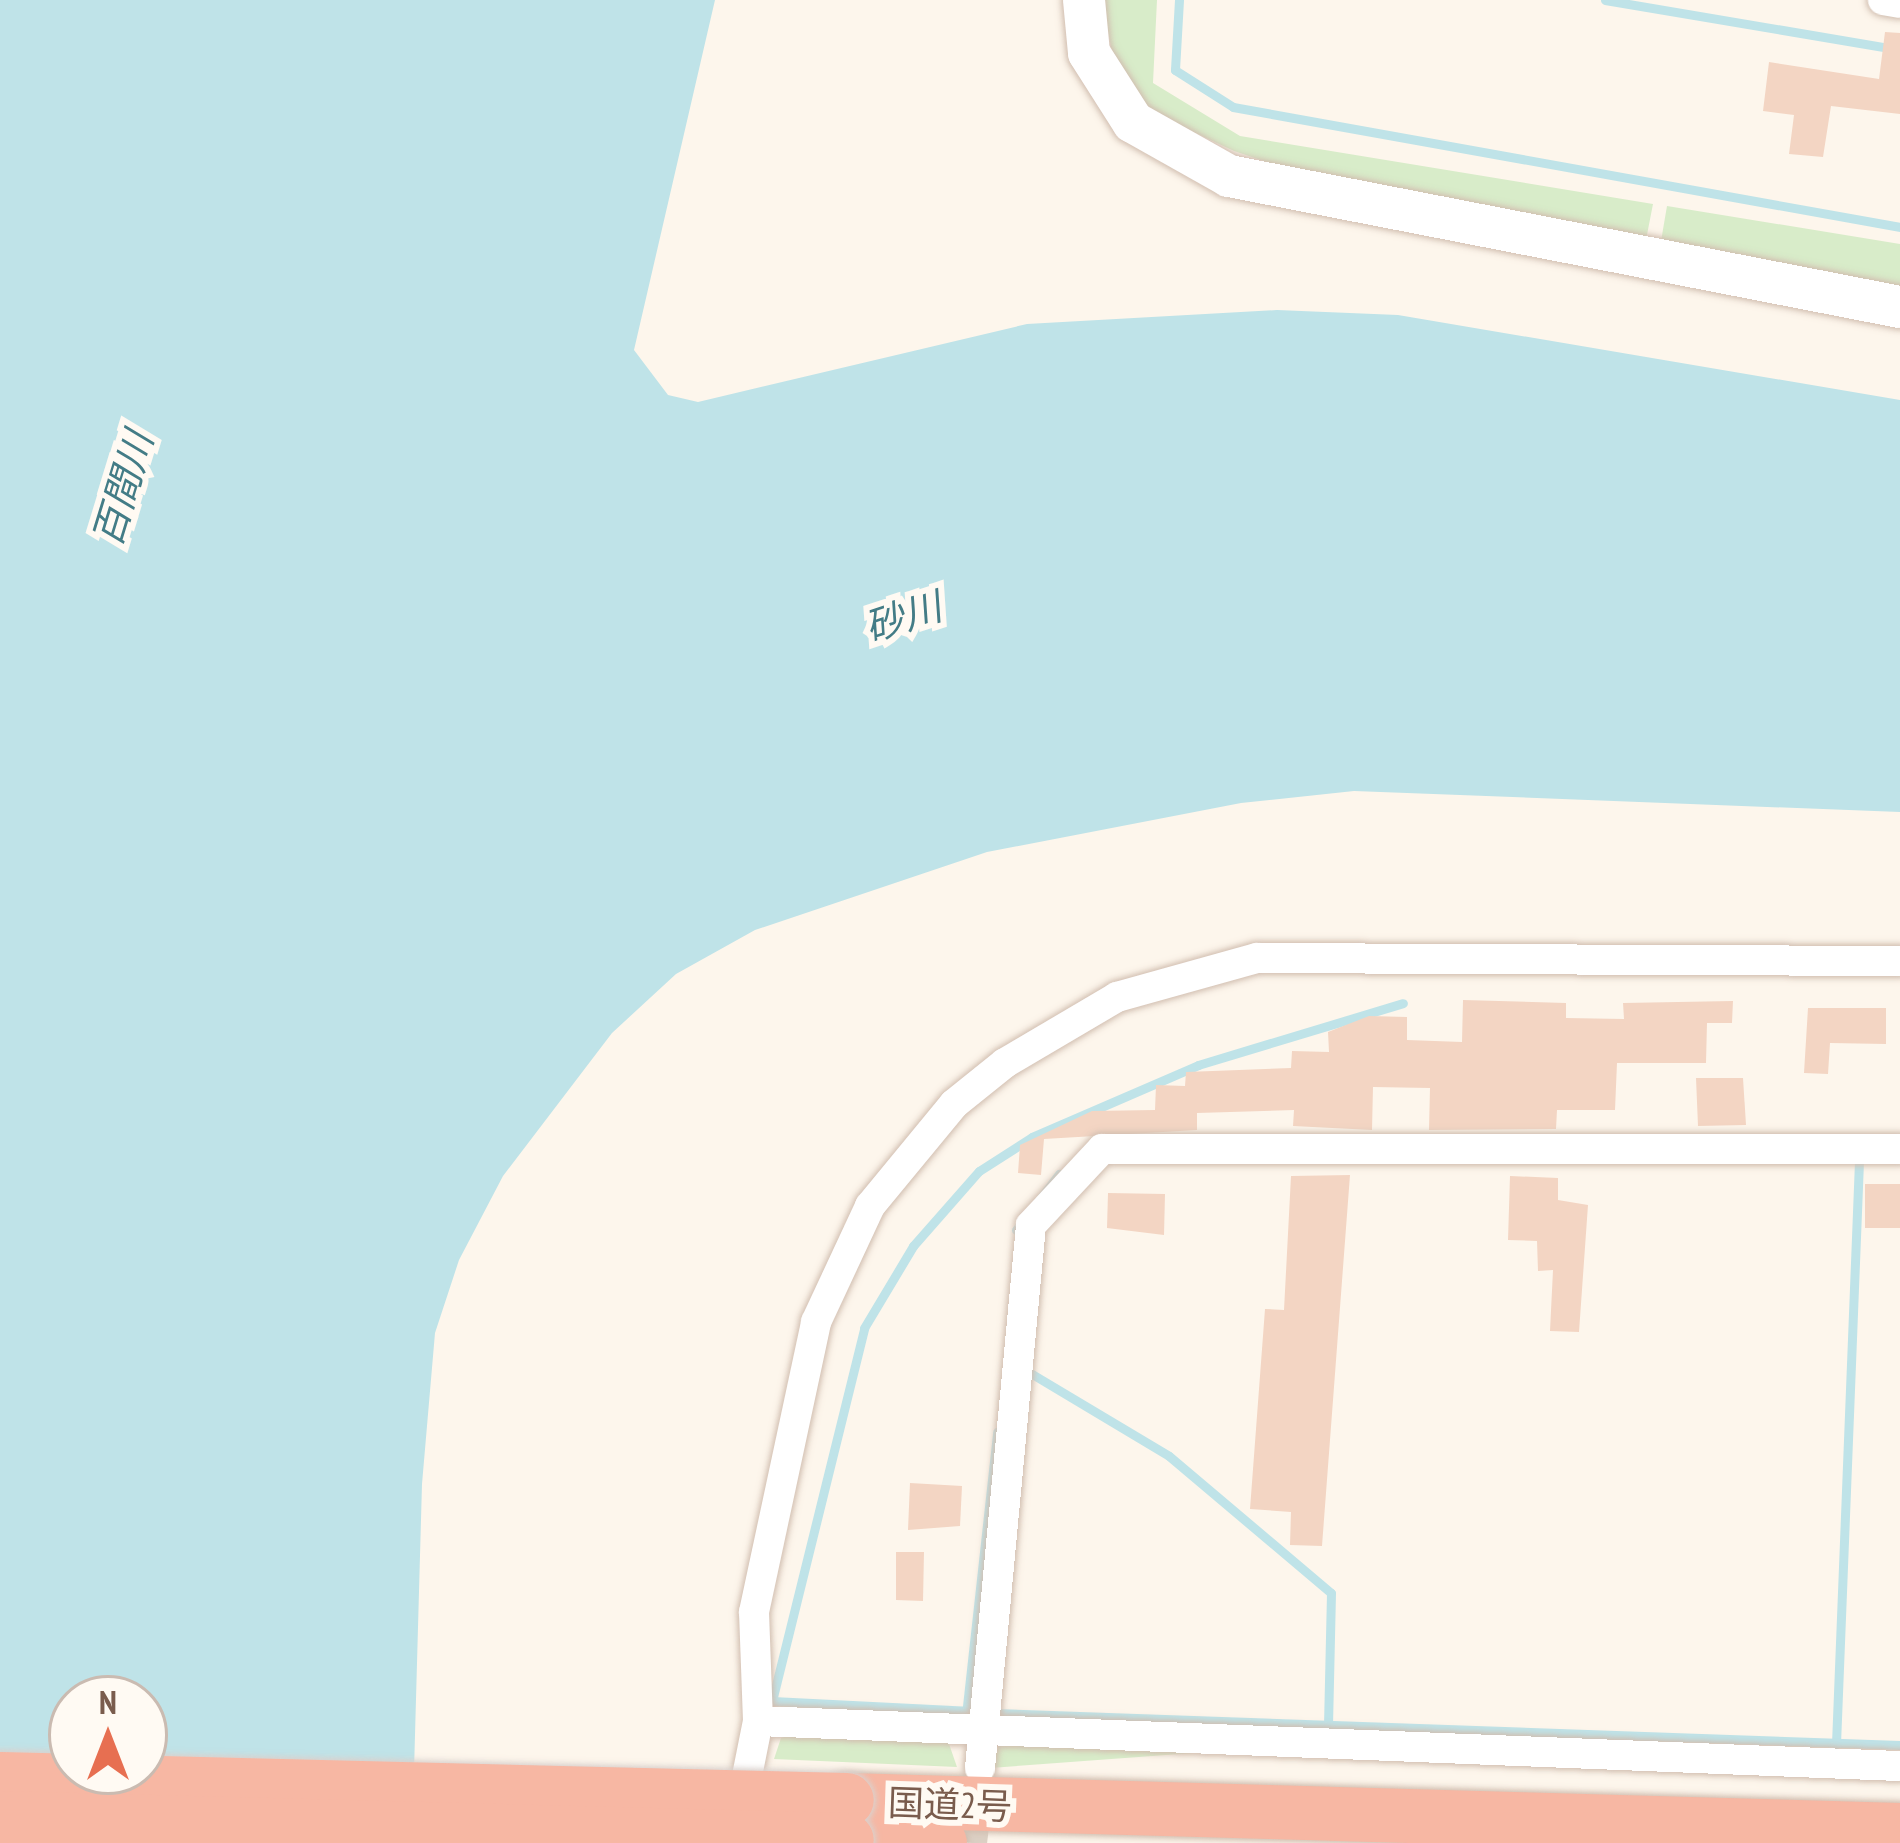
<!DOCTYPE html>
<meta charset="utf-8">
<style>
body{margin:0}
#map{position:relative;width:1900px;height:1843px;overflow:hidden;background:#fdf6ec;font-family:"PT Sans Narrow","Noto Sans JP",sans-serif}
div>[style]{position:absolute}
.green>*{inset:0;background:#d8ecc9}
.water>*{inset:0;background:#bfe3e8}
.stream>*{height:9px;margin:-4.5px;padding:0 4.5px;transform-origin:4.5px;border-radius:4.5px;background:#bfe3e8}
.building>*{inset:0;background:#f3d5c3}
.street-tunnel>*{height:30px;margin-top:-15px;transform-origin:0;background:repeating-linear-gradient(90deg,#dcd0c4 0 30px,transparent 0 45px)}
.roads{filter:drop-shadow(0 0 3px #d1beb0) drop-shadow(0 0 3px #d1beb0)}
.street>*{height:30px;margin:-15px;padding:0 15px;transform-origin:15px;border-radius:15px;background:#fff}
.secondary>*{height:42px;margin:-21px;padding:0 21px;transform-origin:21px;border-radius:21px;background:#fff}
.highway>*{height:54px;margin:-27px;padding:0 27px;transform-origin:27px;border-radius:27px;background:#f7b7a3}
.bridges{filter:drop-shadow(0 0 3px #dad1cd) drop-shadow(0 0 3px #dad1cd)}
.highway-bridge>*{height:54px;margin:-27px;padding:0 27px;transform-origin:27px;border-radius:27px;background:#f7b7a3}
span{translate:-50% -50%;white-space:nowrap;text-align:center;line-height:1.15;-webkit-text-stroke:12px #fffaf3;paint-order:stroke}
.street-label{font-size:36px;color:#7a5c4d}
.water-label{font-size:39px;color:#437c86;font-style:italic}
.north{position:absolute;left:48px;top:1675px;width:120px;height:120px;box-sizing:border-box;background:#fffaf3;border:3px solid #cabbb1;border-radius:50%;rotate:0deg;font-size:33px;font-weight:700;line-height:48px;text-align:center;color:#7a5c4d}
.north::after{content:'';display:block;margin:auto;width:42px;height:54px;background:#e76f51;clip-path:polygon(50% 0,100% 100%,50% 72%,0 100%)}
</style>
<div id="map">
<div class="green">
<div style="clip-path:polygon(1102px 0,1157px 0,1153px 83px,1240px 136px,1653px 204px,1645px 245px,1345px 188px,1234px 151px,1151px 112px,1115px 67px)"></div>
<div style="clip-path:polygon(1667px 206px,1900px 244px,1900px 290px,1660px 247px)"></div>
<div style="clip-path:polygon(803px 1731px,948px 1741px,957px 1767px,774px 1759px,781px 1738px)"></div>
<div style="clip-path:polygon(999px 1745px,1193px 1753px,990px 1768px)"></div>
</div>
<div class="water">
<div style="clip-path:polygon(evenodd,0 0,715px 0,634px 350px,668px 395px,698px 402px,1027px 324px,1277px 310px,1398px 315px,1900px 400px,1900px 812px,1354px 791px,1241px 803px,987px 852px,755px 930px,676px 974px,612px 1033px,503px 1176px,459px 1260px,435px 1333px,422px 1484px,412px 1843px,0 1843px,0 0,72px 1699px,144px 1699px,144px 1771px,72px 1771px,72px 1699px)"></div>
</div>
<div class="stream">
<div style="left:1179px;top:0;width:70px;rotate:93.3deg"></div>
<div style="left:1175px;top:70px;width:69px;rotate:32.5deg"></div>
<div style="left:1233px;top:107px;width:678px;rotate:10.2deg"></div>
<div style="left:1605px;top:0;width:299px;rotate:9.6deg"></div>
<div style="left:1016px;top:1230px;width:71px;rotate:-52.5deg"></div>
<div style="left:1027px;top:1371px;width:165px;rotate:30.9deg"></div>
<div style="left:1169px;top:1456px;width:212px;rotate:40.2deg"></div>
<div style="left:1331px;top:1593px;width:135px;rotate:91.3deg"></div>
<div style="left:972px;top:1711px;width:200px;rotate:-177.1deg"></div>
<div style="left:772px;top:1701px;width:384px;rotate:-76.1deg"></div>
<div style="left:864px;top:1328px;width:96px;rotate:-59.1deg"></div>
<div style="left:913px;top:1246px;width:100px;rotate:-48.7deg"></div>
<div style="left:979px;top:1171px;width:63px;rotate:-32.7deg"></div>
<div style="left:1032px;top:1137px;width:181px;rotate:-23.4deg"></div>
<div style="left:1198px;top:1065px;width:214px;rotate:-16.8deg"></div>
<div style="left:994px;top:1713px;width:907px;rotate:2.02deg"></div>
<div style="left:966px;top:1715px;width:285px;rotate:-83.7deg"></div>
<div style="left:1836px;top:1744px;width:582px;rotate:-87.74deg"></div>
</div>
<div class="building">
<div style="clip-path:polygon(1885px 32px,1900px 33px,1900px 114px,1831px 106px,1823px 157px,1789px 154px,1794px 115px,1763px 111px,1769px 62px,1879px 79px)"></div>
<div style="clip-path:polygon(1463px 1000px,1566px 1003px,1566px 1018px,1624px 1019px,1623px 1003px,1733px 1001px,1732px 1023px,1707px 1023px,1706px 1063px,1617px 1063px,1615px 1110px,1557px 1110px,1556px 1129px,1429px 1130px,1430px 1088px,1373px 1087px,1372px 1130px,1293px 1126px,1294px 1110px,1197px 1113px,1197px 1130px,1044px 1139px,1041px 1175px,1018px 1173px,1020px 1145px,1092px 1111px,1155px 1110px,1156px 1085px,1185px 1086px,1186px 1072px,1291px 1068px,1292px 1051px,1329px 1052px,1328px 1032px,1369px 1016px,1407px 1017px,1407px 1040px,1462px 1042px)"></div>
<div style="clip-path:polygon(1808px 1008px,1886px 1008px,1886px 1044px,1830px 1043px,1828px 1074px,1804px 1073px)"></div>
<div style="clip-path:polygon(1696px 1078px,1743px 1078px,1746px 1125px,1698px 1126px)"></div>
<div style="clip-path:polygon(1350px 1175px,1322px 1546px,1290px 1545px,1291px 1512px,1250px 1509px,1265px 1309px,1284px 1310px,1291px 1176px)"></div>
<div style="clip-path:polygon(1510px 1176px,1558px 1178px,1558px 1200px,1588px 1205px,1579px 1332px,1550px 1331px,1553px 1270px,1538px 1271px,1537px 1241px,1508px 1240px)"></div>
<div style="clip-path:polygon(1865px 1184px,1900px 1184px,1900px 1228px,1865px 1228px)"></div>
<div style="clip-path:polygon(1108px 1193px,1165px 1194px,1164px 1235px,1107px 1228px)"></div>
<div style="clip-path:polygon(910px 1483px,962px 1486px,960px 1526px,908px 1530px)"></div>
<div style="clip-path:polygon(896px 1552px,924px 1552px,923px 1601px,896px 1600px)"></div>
</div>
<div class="street-tunnel">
<div style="left:972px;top:1843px;width:51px;rotate:-83.3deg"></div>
</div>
<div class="roads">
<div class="street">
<div style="left:1883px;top:0;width:17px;rotate:10deg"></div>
<div style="left:758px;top:1721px;width:1143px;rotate:2.26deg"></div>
<div style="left:980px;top:1768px;width:545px;rotate:-84.63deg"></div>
<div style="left:1031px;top:1225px;width:104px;rotate:-46.9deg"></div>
<div style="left:1102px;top:1149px;width:798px"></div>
<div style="left:741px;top:1806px;width:87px;rotate:-78.7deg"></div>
<div style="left:758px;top:1721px;width:109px;rotate:-92.1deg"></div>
<div style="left:754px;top:1612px;width:297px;rotate:-77.9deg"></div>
<div style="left:816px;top:1322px;width:128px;rotate:-65deg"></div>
<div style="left:870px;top:1206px;width:132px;rotate:-50.5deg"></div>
<div style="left:954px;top:1104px;width:65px;rotate:-38.8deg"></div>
<div style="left:1005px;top:1063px;width:130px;rotate:-30.5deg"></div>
<div style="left:1117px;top:997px;width:145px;rotate:-15.6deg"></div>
<div style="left:1257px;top:958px;width:643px;rotate:0.27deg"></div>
</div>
<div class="secondary">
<div style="left:1084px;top:0;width:53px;rotate:84.6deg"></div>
<div style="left:1089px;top:53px;width:82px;rotate:57.5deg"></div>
<div style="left:1133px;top:122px;width:110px;rotate:29.4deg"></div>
<div style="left:1229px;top:176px;width:684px;rotate:11.05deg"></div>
</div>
<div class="highway">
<div style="left:847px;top:1800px;width:1053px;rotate:1.63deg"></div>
<div style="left:847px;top:1840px;width:93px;rotate:1.8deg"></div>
</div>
</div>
<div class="bridges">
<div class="highway-bridge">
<div style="left:0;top:1779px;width:847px;rotate:1.42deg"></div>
<div style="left:0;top:1818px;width:847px;rotate:1.49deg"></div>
</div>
</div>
<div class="street-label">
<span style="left:950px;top:1804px;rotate:2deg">国道2号</span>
</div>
<div class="water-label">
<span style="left:123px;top:489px;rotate:-73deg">百間川</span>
<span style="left:903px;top:617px;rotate:-18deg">砂川</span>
</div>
<div class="north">N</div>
</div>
